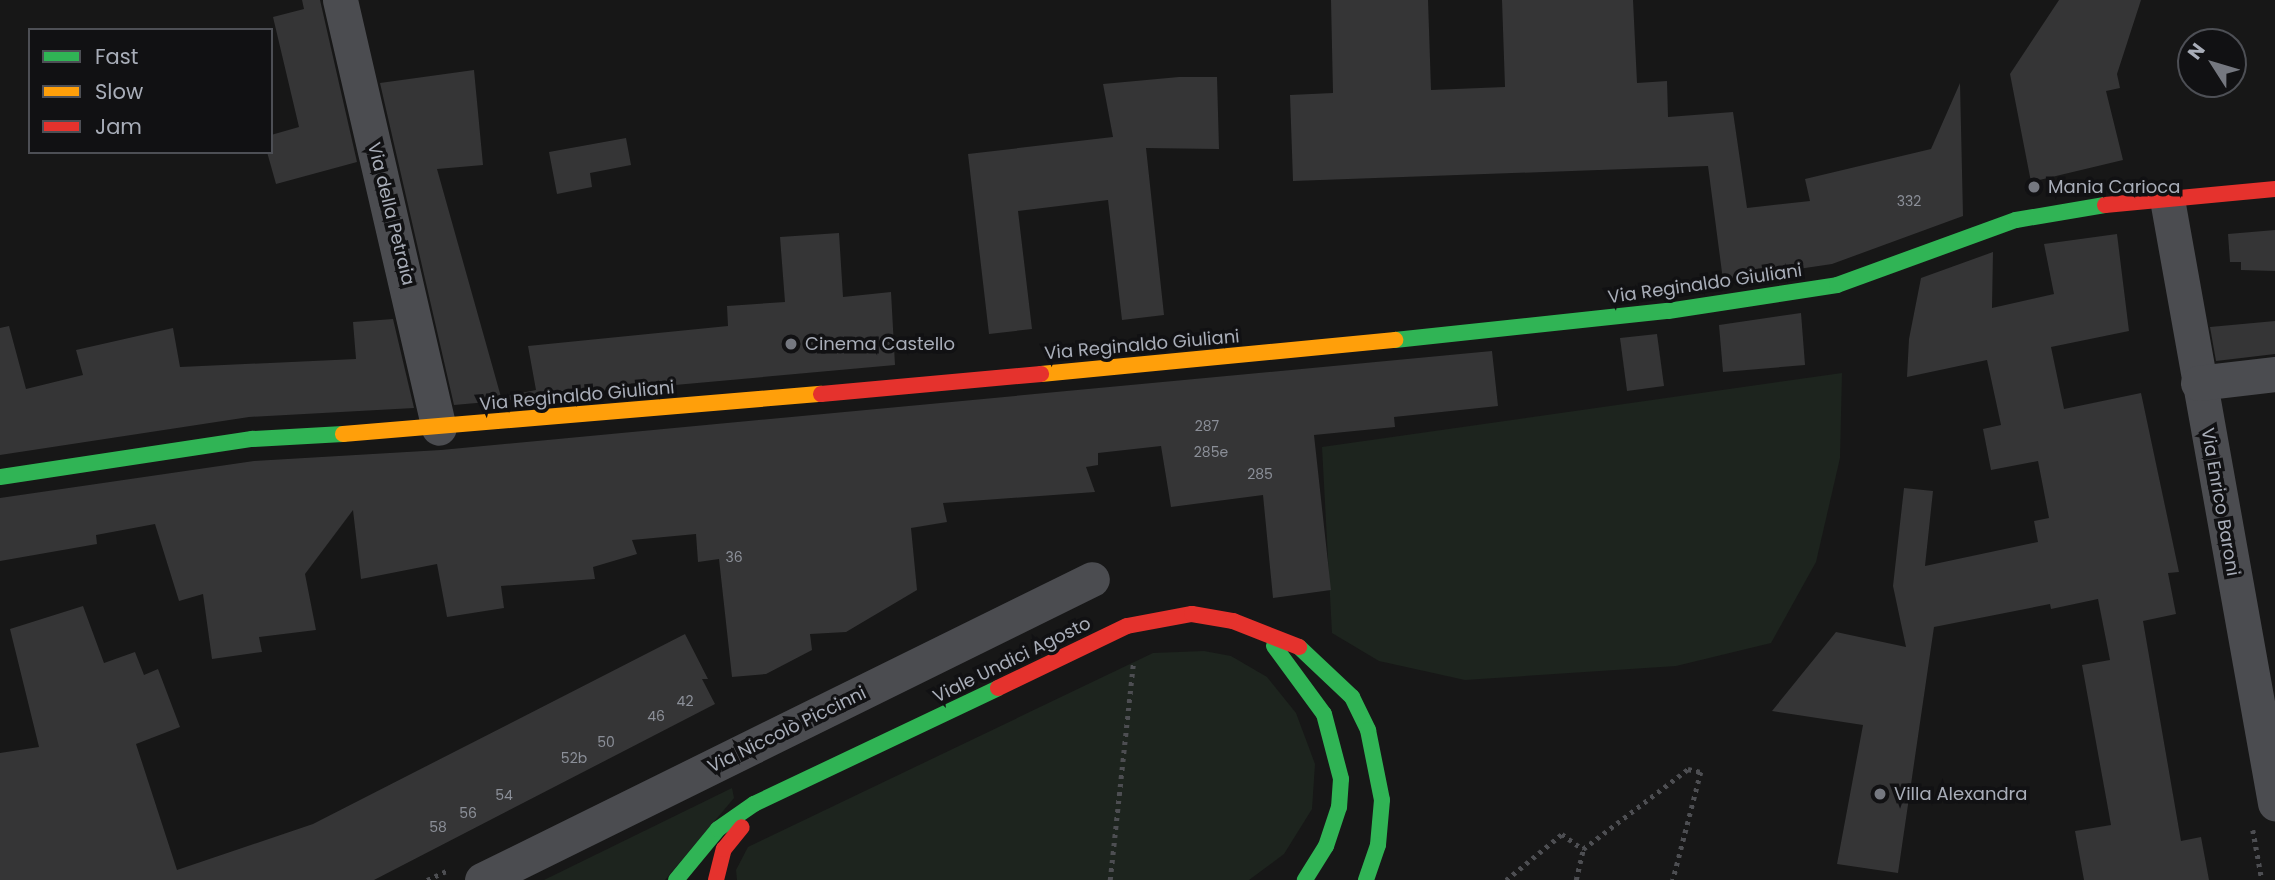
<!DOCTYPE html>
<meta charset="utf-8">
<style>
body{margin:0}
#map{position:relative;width:2275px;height:880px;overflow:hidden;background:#171717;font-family:Poppins,sans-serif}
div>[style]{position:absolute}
.green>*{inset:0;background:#1d241e}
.building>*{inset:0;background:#353536}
.path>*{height:4.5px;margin-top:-2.25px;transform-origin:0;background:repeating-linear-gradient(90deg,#4d4e52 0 3.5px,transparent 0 8.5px)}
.street>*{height:35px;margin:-17.5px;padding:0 17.5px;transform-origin:17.5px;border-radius:17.5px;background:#4b4c50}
.fast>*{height:16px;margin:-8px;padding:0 8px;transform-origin:8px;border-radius:8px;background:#30b455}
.slow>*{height:16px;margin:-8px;padding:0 8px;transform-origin:8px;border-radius:8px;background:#ff9f0a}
.jam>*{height:16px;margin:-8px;padding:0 8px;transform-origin:8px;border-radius:8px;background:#e5322d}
.dots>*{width:19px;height:19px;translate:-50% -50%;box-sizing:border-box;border:4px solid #111113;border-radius:50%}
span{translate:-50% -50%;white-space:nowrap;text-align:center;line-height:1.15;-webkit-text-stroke:7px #111113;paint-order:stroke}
.number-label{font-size:14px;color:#8b8f98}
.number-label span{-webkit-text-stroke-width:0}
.poi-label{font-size:18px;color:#a8adb8}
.left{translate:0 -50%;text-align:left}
.street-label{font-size:18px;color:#a8adb8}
.legend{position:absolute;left:28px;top:28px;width:245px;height:126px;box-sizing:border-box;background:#111113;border:2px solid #4d4f55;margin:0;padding:9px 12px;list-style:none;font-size:21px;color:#a8adb8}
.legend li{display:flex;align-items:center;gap:14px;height:35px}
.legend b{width:35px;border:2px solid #4d4f55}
.north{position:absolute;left:2177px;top:28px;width:70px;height:70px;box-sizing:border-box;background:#111113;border:2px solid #4d4f55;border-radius:50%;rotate:307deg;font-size:19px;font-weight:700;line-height:28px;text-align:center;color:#a8adb8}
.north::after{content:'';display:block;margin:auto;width:24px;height:32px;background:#757880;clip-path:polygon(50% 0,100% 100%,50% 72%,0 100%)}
</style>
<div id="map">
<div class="green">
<div style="clip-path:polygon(1842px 373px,1840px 458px,1816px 562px,1771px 643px,1676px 666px,1465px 680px,1379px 661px,1332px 633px,1322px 447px)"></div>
<div style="clip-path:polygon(1204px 651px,1231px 656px,1267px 677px,1296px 713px,1315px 764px,1312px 809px,1284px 854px,1249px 880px,737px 880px,736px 870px,748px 847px,1153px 653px)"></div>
<div style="clip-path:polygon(732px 788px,734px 798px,665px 880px,544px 880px)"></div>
</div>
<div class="building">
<div style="clip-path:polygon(302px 0,320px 0,357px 162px,276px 184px,267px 152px,271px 152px,271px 135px,299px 127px,273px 17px,304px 9px)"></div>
<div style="clip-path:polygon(1331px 0,1428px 0,1431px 90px,1505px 87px,1502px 0,1633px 0,1637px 83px,1667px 81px,1668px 117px,1733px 112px,1747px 208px,1810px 201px,1805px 179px,1931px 149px,1960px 83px,1963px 216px,1832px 264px,1723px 280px,1708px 166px,1293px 181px,1290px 95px,1333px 93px)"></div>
<div style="clip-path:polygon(2059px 0,2141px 0,2117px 74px,2120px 88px,2106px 91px,2123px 160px,2031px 182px,2010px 74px)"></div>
<div style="clip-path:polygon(474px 70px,483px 165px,437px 169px,501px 397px,536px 390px,528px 346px,728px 326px,727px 306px,785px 302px,780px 237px,839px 233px,843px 297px,891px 292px,895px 365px,454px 405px,380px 83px)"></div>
<div style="clip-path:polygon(1179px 77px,1217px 77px,1219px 149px,1146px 148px,1164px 315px,1122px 320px,1108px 200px,1018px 211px,1032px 329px,989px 334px,968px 154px,1113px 137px,1103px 84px)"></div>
<div style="clip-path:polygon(626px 138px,631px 165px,590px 173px,592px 187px,557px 194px,549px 152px)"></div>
<div style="clip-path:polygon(2275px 230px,2275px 271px,2241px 270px,2241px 262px,2230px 262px,2228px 234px)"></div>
<div style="clip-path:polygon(2117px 234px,2129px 331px,2051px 347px,2064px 409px,2141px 393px,2179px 572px,2168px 573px,2176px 614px,2143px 621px,2181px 841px,2201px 837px,2209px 880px,2084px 880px,2075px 831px,2111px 825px,2082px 665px,2110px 660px,2098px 599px,2051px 609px,2050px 604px,1934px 627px,1898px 873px,1837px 864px,1863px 725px,1772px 711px,1836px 632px,1906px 647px,1893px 586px,1904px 488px,1933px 491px,1925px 566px,2038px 542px,2034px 521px,2049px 518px,2038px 461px,1991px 470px,1983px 429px,2001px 425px,1987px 360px,1907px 377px,1909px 339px,1921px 278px,1993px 252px,1992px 308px,2054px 294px,2044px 244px)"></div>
<div style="clip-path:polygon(1801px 313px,1805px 365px,1723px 372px,1719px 325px)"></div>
<div style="clip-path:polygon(393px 319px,414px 408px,249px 417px,0 455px,0 328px,9px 326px,26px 389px,83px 375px,76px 350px,173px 328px,180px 367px,356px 359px,353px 322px)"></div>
<div style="clip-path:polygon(2275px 321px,2275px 354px,2216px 361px,2210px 327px)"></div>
<div style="clip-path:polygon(1657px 334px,1664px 386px,1627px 391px,1620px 338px)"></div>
<div style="clip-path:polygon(1492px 351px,1498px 406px,1394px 417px,1395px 427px,1314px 435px,1331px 590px,1273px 598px,1263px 495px,1171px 507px,1161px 446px,1098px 453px,1098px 465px,1086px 467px,1095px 492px,943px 503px,947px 522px,911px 528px,917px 590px,846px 632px,810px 634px,812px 650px,766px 674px,732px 677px,719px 559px,698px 562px,696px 534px,632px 540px,637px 554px,593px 567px,595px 579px,501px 586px,504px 608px,447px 617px,437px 564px,361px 579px,353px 510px,305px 574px,316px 630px,259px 637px,262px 652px,212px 659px,203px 594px,179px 601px,155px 524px,96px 535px,97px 544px,0 561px,0 498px,254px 461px,441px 450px)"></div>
<div style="clip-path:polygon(83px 606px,104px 663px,135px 652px,144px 675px,158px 669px,180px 727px,136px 744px,177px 870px,313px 824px,685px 634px,708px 679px,702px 679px,715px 704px,374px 880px,0 880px,0 753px,39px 747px,10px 629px)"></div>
</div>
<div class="path">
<div style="left:2253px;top:830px;width:51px;rotate:79.8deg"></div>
<div style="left:427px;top:880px;width:23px;rotate:-25deg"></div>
<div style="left:1110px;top:880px;width:217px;rotate:-83.9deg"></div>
<div style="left:1506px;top:880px;width:72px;rotate:-39.4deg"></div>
<div style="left:1562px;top:834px;width:26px;rotate:36deg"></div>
<div style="left:1576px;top:880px;width:32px;rotate:-77deg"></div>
<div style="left:1583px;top:849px;width:132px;rotate:-37.3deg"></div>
<div style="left:1688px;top:769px;width:13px;rotate:13deg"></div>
<div style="left:1701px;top:772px;width:112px;rotate:104.5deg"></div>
</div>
<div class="street">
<div style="left:340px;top:0;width:439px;rotate:77deg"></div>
<div style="left:2167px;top:199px;width:614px;rotate:79.86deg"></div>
<div style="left:2198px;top:383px;width:78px;rotate:-6.7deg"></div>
<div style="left:482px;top:880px;width:680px;rotate:-26.26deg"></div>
</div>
<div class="fast">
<div style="left:1395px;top:340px;width:275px;rotate:-6.1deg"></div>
<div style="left:1668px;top:311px;width:171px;rotate:-8.7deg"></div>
<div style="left:1837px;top:285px;width:190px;rotate:-20deg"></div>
<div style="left:2016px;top:220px;width:90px;rotate:-9.6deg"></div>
<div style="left:0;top:477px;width:255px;rotate:-8.6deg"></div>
<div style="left:252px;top:439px;width:91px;rotate:-3.1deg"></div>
<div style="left:1274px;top:646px;width:84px;rotate:53.7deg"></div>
<div style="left:1324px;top:714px;width:67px;rotate:75.3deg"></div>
<div style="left:1341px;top:779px;width:28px;rotate:94deg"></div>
<div style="left:1339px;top:807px;width:41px;rotate:108.4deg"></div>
<div style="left:1326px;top:846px;width:40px;rotate:122deg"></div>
<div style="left:1299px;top:647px;width:73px;rotate:43.3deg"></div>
<div style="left:1352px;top:697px;width:37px;rotate:64deg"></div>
<div style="left:1368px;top:730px;width:71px;rotate:78.7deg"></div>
<div style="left:1382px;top:800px;width:45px;rotate:95.1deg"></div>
<div style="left:1378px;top:845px;width:37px;rotate:109deg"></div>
<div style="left:676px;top:880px;width:66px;rotate:-50.5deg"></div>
<div style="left:718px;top:829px;width:44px;rotate:-34.8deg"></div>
<div style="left:754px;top:804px;width:270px;rotate:-25.4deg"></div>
</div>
<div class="slow">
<div style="left:1041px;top:374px;width:356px;rotate:-5.5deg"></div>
<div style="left:343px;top:434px;width:480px;rotate:-4.8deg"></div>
</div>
<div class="jam">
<div style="left:2105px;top:205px;width:171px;rotate:-5.4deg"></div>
<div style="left:821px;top:394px;width:221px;rotate:-5.2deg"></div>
<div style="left:998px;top:688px;width:143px;rotate:-25.7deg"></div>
<div style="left:1127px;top:626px;width:66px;rotate:-10.5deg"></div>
<div style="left:1192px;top:614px;width:42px;rotate:9.7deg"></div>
<div style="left:1233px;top:621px;width:71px;rotate:21.5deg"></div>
<div style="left:716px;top:880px;width:32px;rotate:-76deg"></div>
<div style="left:724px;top:849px;width:28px;rotate:-51deg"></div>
</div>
<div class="dots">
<div style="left:2034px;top:187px;background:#757880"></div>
<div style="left:791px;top:344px;background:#757880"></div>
<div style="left:1880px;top:794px;background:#757880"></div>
</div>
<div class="number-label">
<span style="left:1909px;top:201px">332</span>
<span style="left:1207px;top:426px">287</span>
<span style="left:1211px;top:452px">285e</span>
<span style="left:1260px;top:474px">285</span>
<span style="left:734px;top:557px">36</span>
<span style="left:685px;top:701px">42</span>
<span style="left:656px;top:716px">46</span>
<span style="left:606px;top:742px">50</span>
<span style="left:574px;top:758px">52b</span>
<span style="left:504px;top:795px">54</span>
<span style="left:468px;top:813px">56</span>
<span style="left:438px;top:827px">58</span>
</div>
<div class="poi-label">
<span class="left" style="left:2048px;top:187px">Mania Carioca</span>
<span class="left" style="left:805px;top:344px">Cinema Castello</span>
<span class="left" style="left:1894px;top:794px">Villa Alexandra</span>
</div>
<div class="street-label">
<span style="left:391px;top:214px;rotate:76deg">Via della Petraia</span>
<span style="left:1705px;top:284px;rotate:-8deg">Via Reginaldo Giuliani</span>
<span style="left:1142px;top:345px;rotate:-5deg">Via Reginaldo Giuliani</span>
<span style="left:577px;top:396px;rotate:-5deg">Via Reginaldo Giuliani</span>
<span style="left:2220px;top:502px;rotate:80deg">Via Enrico Baroni</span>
<span style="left:1012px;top:660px;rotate:-26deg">Viale Undici Agosto</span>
<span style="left:787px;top:730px;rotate:-26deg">Via Niccolò Piccinni</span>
</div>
<ul class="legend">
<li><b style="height:9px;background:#30b455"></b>Fast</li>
<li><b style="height:9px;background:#ff9f0a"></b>Slow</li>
<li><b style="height:9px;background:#e5322d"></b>Jam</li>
</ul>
<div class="north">N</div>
</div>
